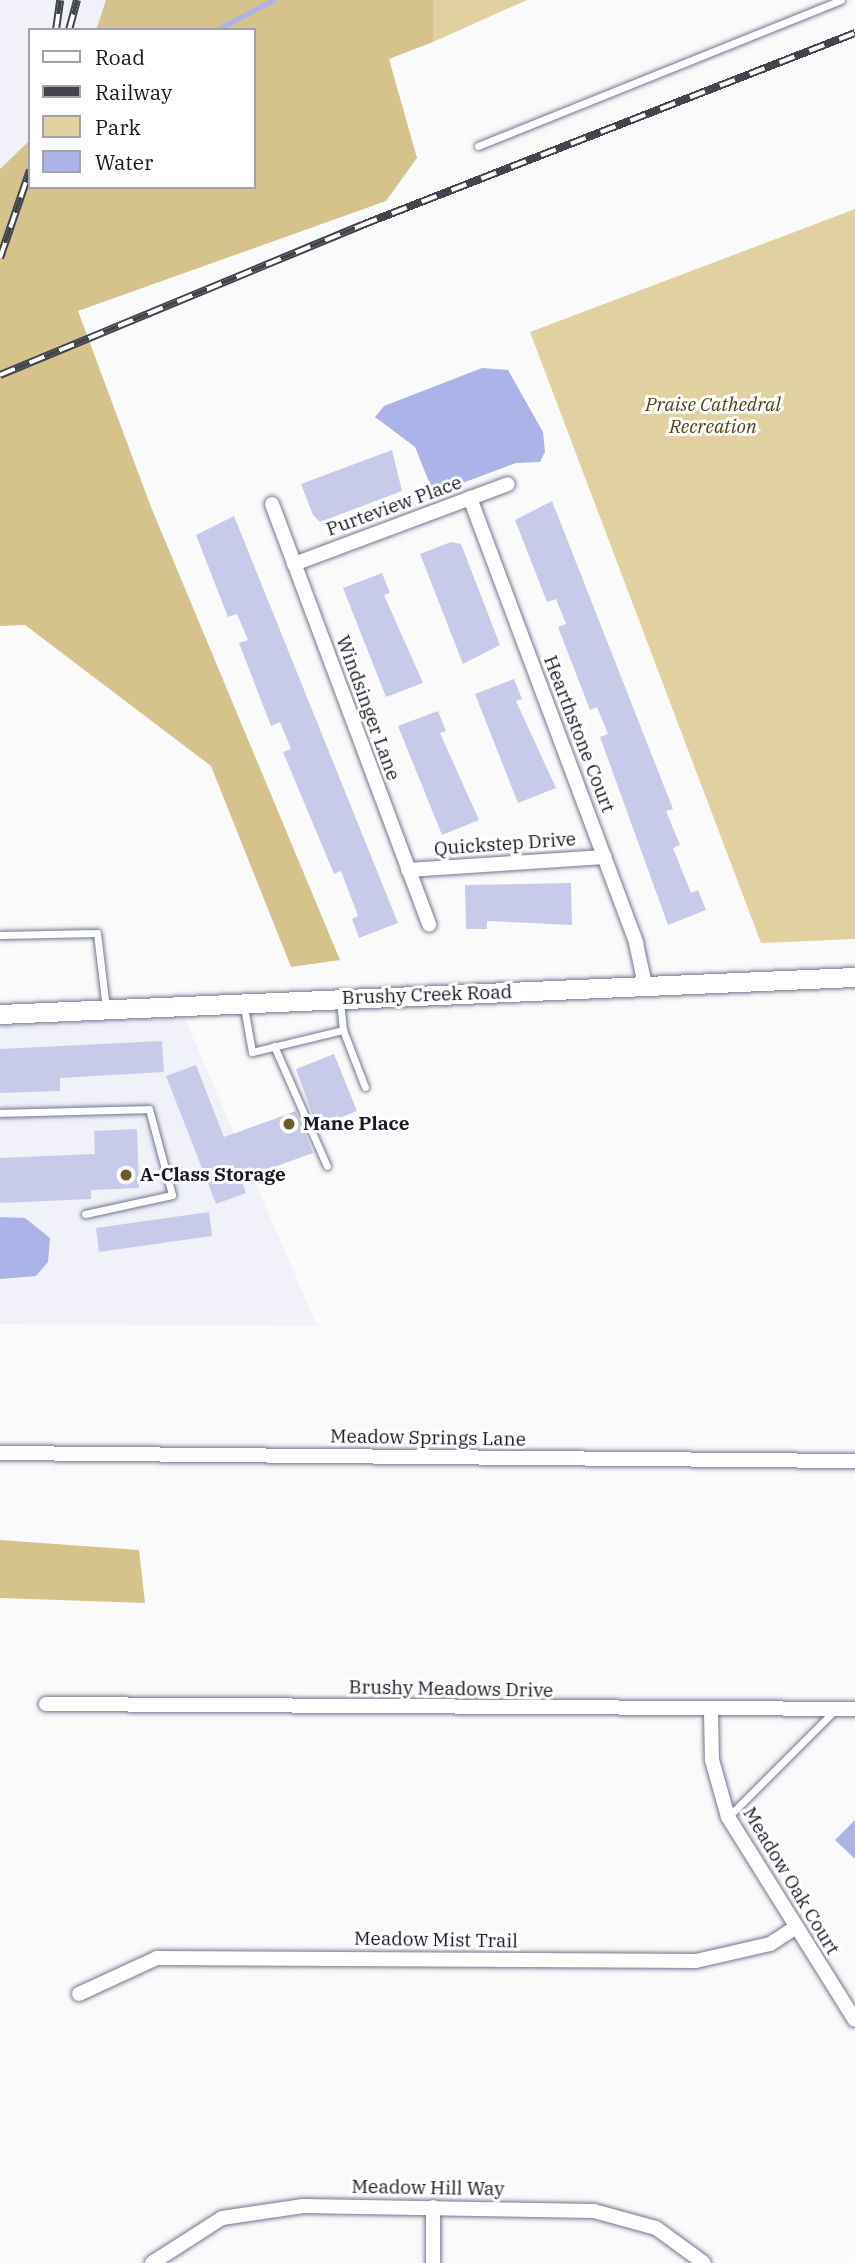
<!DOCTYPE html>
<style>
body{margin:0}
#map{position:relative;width:855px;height:2263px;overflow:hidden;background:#fafafa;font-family:"IBM Plex Serif",serif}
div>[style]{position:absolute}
.built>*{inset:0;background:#f0f1f9}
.green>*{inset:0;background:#e2d1a0}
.forest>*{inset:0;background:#d6c38b}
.water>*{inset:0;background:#acb3e9}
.stream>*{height:5px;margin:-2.5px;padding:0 2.5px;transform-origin:2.5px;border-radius:2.5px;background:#acb3e9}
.building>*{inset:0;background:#c7cbe9}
.roads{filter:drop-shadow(0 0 2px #727691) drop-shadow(0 0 2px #727691)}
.lane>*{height:7px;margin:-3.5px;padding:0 3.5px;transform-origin:3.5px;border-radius:3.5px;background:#fff}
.street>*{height:14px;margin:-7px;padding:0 7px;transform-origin:7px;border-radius:7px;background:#fff}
.secondary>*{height:19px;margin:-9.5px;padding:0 9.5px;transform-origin:9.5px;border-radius:9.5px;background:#fff}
.rail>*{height:8px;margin-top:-4px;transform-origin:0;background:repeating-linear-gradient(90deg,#fff 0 16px,#43454d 0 32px);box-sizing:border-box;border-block:2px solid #43454d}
.dots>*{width:19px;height:19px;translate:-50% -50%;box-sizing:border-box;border:4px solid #fff;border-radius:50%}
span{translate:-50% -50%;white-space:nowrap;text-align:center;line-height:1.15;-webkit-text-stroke:6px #fff;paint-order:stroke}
.park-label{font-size:19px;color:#514316;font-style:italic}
.street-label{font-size:19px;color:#181a24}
.poi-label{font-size:19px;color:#181a24;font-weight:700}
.left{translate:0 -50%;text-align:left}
.legend{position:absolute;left:28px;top:28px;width:228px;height:161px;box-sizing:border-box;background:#fff;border:2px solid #a3a3a7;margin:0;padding:9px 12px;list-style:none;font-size:21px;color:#181a24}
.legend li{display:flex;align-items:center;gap:14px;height:35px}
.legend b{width:35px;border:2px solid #a3a3a7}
</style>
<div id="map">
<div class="built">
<div style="clip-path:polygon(0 0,106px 0,96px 30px,30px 30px,30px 140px,0 169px)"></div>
<div style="clip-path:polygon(184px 1017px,317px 1326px,0 1324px,0 1026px)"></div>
</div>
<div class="green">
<div style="clip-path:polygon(433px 0,527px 0,433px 42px)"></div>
<div style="clip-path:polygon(855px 209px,855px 939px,761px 943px,530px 332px)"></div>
</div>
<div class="forest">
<div style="clip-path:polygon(106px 0,433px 0,433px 42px,389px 59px,417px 158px,386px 201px,78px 311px,151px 507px,340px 960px,291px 967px,211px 766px,25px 625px,0 626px,0 169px,30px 140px,30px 187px,254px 187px,254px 30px,96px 30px)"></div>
<div style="clip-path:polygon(0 1540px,139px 1550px,145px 1603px,0 1598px)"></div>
</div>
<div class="water">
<div style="clip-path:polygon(482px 368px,508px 370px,543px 432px,545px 452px,540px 462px,516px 463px,441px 491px,431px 487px,415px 447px,375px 417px,384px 406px)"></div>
<div style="clip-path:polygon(0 1217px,25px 1218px,50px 1238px,48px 1262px,36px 1276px,0 1279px)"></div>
<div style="clip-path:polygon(855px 1820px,855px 1859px,835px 1840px)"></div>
</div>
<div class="stream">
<div style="left:216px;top:30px;width:64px;rotate:-27.8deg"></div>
</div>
<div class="building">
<div style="clip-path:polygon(392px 450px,402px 491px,320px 522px,313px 515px,301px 484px)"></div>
<div style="clip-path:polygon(552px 501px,673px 809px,666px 811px,680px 845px,673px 848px,691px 893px,698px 890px,706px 910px,668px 925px,600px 737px,608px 734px,597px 707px,590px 710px,558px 627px,566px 624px,556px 599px,547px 602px,515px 520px)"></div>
<div style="clip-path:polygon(234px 516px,398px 923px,359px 938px,352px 919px,358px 916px,341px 871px,334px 874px,283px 752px,291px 749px,280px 722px,271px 726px,239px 643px,248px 640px,237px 614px,228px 617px,196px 535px)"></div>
<div style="clip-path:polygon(451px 542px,461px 544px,500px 645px,463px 664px,420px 554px)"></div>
<div style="clip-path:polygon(382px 573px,390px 593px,384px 595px,423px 683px,386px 697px,343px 588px)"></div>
<div style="clip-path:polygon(514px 679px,522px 699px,516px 701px,556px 788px,518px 803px,475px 694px)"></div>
<div style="clip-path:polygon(438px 711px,446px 731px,440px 733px,479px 820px,442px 835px,398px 726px)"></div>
<div style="clip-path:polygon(571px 883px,572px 925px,487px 921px,487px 929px,466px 929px,465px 885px)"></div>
<div style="clip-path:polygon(162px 1041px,164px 1072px,60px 1078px,60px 1091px,0 1093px,0 1049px)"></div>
<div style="clip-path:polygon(334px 1054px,357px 1111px,317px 1127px,296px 1069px)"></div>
<div style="clip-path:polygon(196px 1065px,224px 1137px,296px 1111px,313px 1153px,241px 1179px,246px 1193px,216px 1204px,166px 1076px)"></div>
<div style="clip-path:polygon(137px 1129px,139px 1188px,91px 1190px,91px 1199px,0 1203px,0 1158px,95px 1154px,94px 1131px)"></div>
<div style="clip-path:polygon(209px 1212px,212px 1236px,99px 1252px,96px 1228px)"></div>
</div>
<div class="roads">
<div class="lane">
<div style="left:478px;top:146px;width:391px;rotate:-21.9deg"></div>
<div style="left:0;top:935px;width:97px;rotate:-1.2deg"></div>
<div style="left:97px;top:933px;width:76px;rotate:83.2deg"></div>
<div style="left:244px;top:1007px;width:46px;rotate:79.9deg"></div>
<div style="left:252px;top:1052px;width:94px;rotate:-13.6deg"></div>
<div style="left:343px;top:1030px;width:27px;rotate:-96deg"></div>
<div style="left:343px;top:1030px;width:61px;rotate:68.9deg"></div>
<div style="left:274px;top:1046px;width:131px;rotate:66.2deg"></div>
<div style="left:0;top:1113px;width:149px;rotate:-1.5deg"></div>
<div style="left:149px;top:1109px;width:89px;rotate:75deg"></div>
<div style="left:172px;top:1195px;width:89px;rotate:167.7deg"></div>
<div style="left:729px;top:1816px;width:148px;rotate:-45deg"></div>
</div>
<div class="street">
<div style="left:470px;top:498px;width:475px;rotate:69.5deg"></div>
<div style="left:636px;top:943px;width:43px;rotate:77.9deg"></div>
<div style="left:272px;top:504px;width:449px;rotate:69.5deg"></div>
<div style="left:294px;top:564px;width:228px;rotate:-20.5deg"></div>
<div style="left:408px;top:870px;width:197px;rotate:-3.8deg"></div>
<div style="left:0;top:1453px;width:855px;rotate:0.54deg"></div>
<div style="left:46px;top:1704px;width:809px;rotate:0.35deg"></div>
<div style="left:711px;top:1713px;width:47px;rotate:88.8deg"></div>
<div style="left:712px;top:1760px;width:59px;rotate:74.3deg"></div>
<div style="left:728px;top:1817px;width:239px;rotate:58deg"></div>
<div style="left:79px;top:1994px;width:86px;rotate:-24.8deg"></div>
<div style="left:157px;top:1958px;width:539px;rotate:0.32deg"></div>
<div style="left:696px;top:1961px;width:76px;rotate:-12.9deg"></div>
<div style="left:770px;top:1944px;width:30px;rotate:-33deg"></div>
<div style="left:152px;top:2263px;width:83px;rotate:-32.7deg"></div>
<div style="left:222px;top:2218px;width:82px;rotate:-8.4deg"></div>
<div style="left:303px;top:2206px;width:291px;rotate:1deg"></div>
<div style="left:594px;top:2211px;width:64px;rotate:15.3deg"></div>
<div style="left:656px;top:2228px;width:59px;rotate:36.1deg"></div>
<div style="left:433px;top:2263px;width:56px;rotate:-90deg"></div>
</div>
<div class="secondary">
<div style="left:0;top:1014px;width:856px;rotate:-2.48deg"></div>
</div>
</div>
<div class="rail">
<div style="left:56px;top:30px;width:30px;rotate:-82deg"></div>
<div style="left:69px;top:30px;width:31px;rotate:-75deg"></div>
<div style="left:0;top:258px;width:93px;rotate:-71.2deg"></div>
<div style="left:0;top:375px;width:392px;rotate:-22.5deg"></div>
<div style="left:362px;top:225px;width:529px;rotate:-21.28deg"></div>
</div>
<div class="dots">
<div style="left:289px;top:1124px;background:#6b5b29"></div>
<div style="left:126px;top:1175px;background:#6b5b29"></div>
</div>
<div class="park-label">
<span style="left:713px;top:416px">Praise Cathedral<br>Recreation</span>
</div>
<div class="street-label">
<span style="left:394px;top:506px;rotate:-20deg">Purteview Place</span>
<span style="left:368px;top:708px;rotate:70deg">Windsinger Lane</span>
<span style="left:579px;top:734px;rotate:69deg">Hearthstone Court</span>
<span style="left:505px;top:844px;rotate:-4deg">Quickstep Drive</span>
<span style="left:427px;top:995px;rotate:-2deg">Brushy Creek Road</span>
<span style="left:428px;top:1438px;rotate:1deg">Meadow Springs Lane</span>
<span style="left:451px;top:1689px;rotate:1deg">Brushy Meadows Drive</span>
<span style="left:791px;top:1881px;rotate:59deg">Meadow Oak Court</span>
<span style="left:436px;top:1940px;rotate:1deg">Meadow Mist Trail</span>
<span style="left:428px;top:2188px;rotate:1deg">Meadow Hill Way</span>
</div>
<div class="poi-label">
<span class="left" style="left:303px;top:1124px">Mane Place</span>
<span class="left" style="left:140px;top:1175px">A-Class Storage</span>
</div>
<ul class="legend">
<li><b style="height:9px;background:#fff"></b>Road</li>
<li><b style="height:9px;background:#43454d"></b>Railway</li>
<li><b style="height:19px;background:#e2d1a0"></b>Park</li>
<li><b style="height:19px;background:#acb3e9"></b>Water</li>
</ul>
</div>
